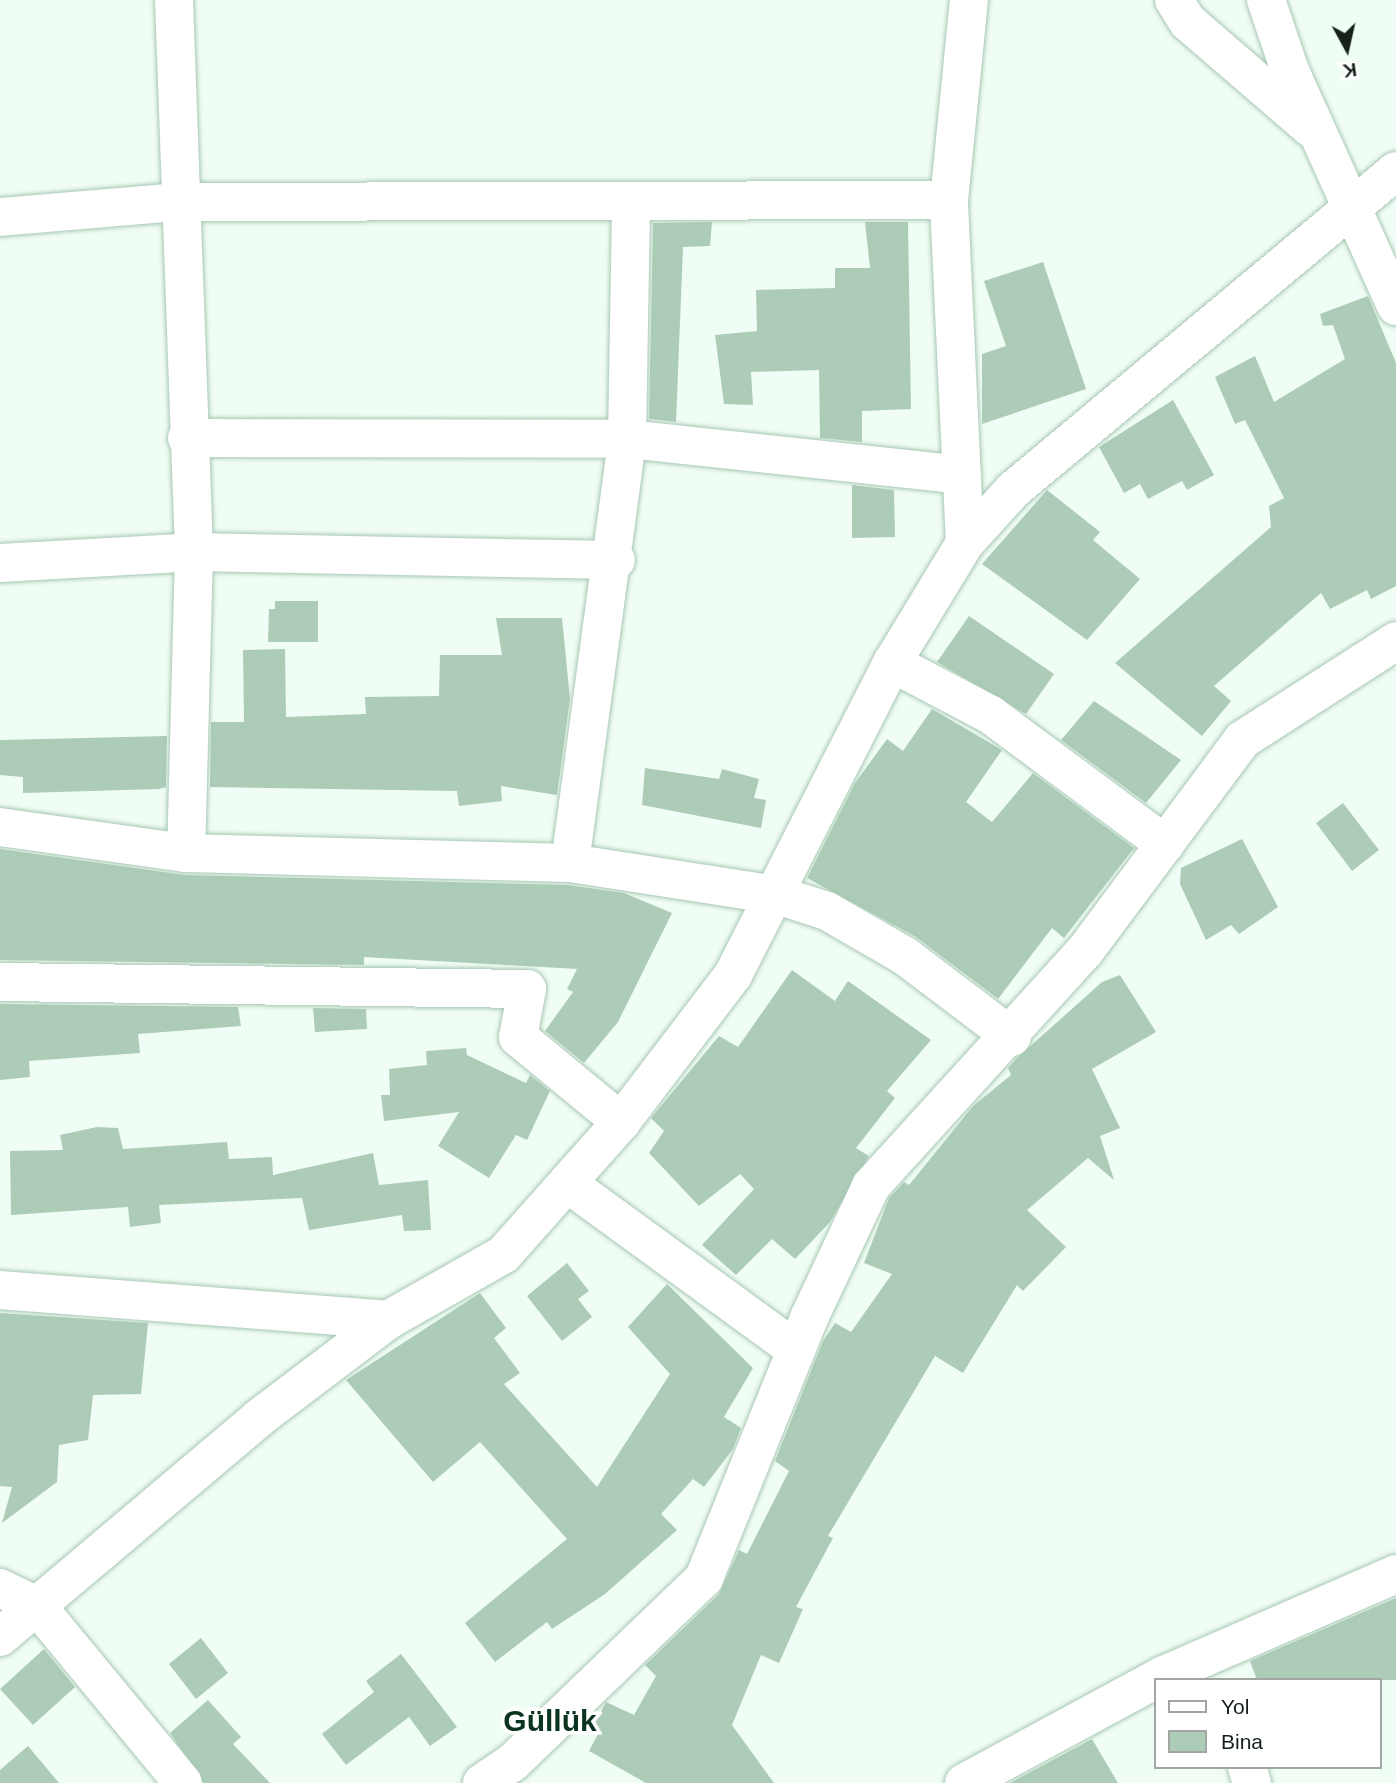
<!DOCTYPE html>
<meta charset="utf-8">
<style>
body{margin:0}
#map{position:relative;width:1396px;height:1783px;overflow:hidden;background:#f0fdf5;font-family:Helvetica,sans-serif}
div>[style]{position:absolute}
.building>*{inset:0;background:#acccb7}
.roads{filter:drop-shadow(0 0 2px #a7c7b3) drop-shadow(0 0 2px #a7c7b3)}
.minor>*{height:38px;margin:-19px;padding:0 19px;transform-origin:19px;border-radius:19px;background:#fff}
span{translate:-50% -50%;white-space:nowrap;text-align:center;line-height:1.15;-webkit-text-stroke:7px #fff;paint-order:stroke}
.district-label{font-size:30px;color:#0b3520;font-weight:700}
.legend{position:absolute;left:1154px;top:1678px;width:228px;height:91px;box-sizing:border-box;background:#fff;border:2px solid #a1a6a3;margin:0;padding:9px 12px;list-style:none;font-size:21px;color:#142018}
.legend li{display:flex;align-items:center;gap:14px;height:35px}
.legend b{width:35px;border:2px solid #a1a6a3}
.north{position:absolute;left:1312px;top:14px;width:70px;height:70px;-webkit-text-stroke:5px #fff;paint-order:stroke;rotate:172deg;font-size:19px;font-weight:700;line-height:28px;text-align:center;color:#142018}
.north::after{content:'';display:block;margin:auto;width:24px;height:32px;background:#142018;clip-path:polygon(50% 0,100% 100%,50% 72%,0 100%)}
</style>
<div id="map">
<div class="building">
<div style="clip-path:polygon(712px 222px,710px 246px,683px 247px,676px 422px,649px 419px,653px 223px)"></div>
<div style="clip-path:polygon(865px 222px,908px 222px,911px 409px,862px 411px,862px 442px,820px 438px,819px 370px,751px 372px,753px 405px,724px 404px,715px 335px,757px 331px,756px 290px,835px 288px,835px 268px,870px 268px)"></div>
<div style="clip-path:polygon(1043px 262px,1086px 389px,982px 424px,982px 354px,1006px 346px,984px 281px)"></div>
<div style="clip-path:polygon(1368px 296px,1396px 363px,1396px 586px,1371px 599px,1367px 590px,1330px 609px,1321px 593px,1214px 686px,1231px 701px,1202px 736px,1115px 663px,1271px 527px,1269px 506px,1284px 498px,1245px 420px,1235px 424px,1215px 377px,1255px 356px,1274px 402px,1345px 359px,1333px 325px,1323px 326px,1320px 314px)"></div>
<div style="clip-path:polygon(1173px 400px,1214px 475px,1187px 490px,1182px 481px,1148px 499px,1140px 484px,1124px 493px,1099px 447px)"></div>
<div style="clip-path:polygon(852px 485px,894px 490px,895px 537px,852px 538px)"></div>
<div style="clip-path:polygon(1047px 490px,1100px 532px,1093px 540px,1140px 579px,1087px 640px,982px 564px)"></div>
<div style="clip-path:polygon(275px 601px,318px 601px,318px 642px,268px 642px,269px 609px,275px 609px)"></div>
<div style="clip-path:polygon(969px 616px,1054px 674px,1026px 714px,937px 662px)"></div>
<div style="clip-path:polygon(496px 618px,562px 618px,570px 699px,557px 795px,501px 786px,502px 801px,459px 806px,457px 791px,210px 787px,211px 722px,244px 722px,243px 650px,285px 649px,286px 717px,366px 714px,365px 697px,439px 696px,440px 655px,502px 655px)"></div>
<div style="clip-path:polygon(1094px 701px,1181px 760px,1146px 803px,1061px 740px)"></div>
<div style="clip-path:polygon(932px 709px,1002px 750px,966px 802px,992px 822px,1033px 773px,1134px 848px,1064px 938px,1052px 928px,998px 999px,916px 937px,807px 878px,855px 783px,887px 739px,903px 751px)"></div>
<div style="clip-path:polygon(167px 736px,166px 787px,159px 789px,23px 793px,23px 777px,0 775px,0 740px)"></div>
<div style="clip-path:polygon(645px 768px,719px 779px,722px 769px,759px 779px,754px 798px,766px 800px,761px 828px,642px 805px)"></div>
<div style="clip-path:polygon(1343px 803px,1379px 850px,1352px 871px,1316px 823px)"></div>
<div style="clip-path:polygon(1242px 839px,1278px 907px,1239px 934px,1231px 925px,1206px 940px,1180px 884px,1181px 868px)"></div>
<div style="clip-path:polygon(0 849px,185px 875px,568px 885px,624px 893px,672px 913px,618px 1022px,584px 1063px,545px 1031px,573px 992px,567px 989px,577px 969px,364px 957px,364px 965px,0 960px)"></div>
<div style="clip-path:polygon(792px 970px,835px 1001px,848px 981px,931px 1040px,887px 1091px,895px 1098px,856px 1148px,869px 1156px,830px 1222px,795px 1259px,772px 1239px,736px 1275px,702px 1245px,754px 1189px,740px 1174px,699px 1206px,649px 1153px,664px 1131px,651px 1118px,719px 1036px,738px 1047px)"></div>
<div style="clip-path:polygon(1120px 975px,1156px 1032px,1092px 1069px,1120px 1128px,1100px 1136px,1114px 1180px,1088px 1158px,1027px 1210px,1066px 1247px,1023px 1291px,1017px 1285px,963px 1373px,935px 1356px,828px 1536px,833px 1538px,796px 1607px,803px 1609px,779px 1663px,761px 1655px,732px 1725px,774px 1783px,646px 1783px,589px 1751px,598px 1734px,591px 1730px,606px 1702px,634px 1715px,656px 1676px,645px 1665px,719px 1594px,739px 1550px,747px 1554px,789px 1471px,775px 1461px,823px 1341px,835px 1323px,851px 1332px,892px 1274px,864px 1263px,889px 1198px,904px 1182px,909px 1185px,973px 1106px,1011px 1075px,1008px 1068px,1017px 1058px,1102px 982px)"></div>
<div style="clip-path:polygon(0 1004px,238px 1007px,241px 1026px,138px 1034px,140px 1053px,29px 1061px,30px 1077px,0 1080px)"></div>
<div style="clip-path:polygon(313px 1008px,366px 1009px,367px 1029px,315px 1032px)"></div>
<div style="clip-path:polygon(466px 1048px,467px 1055px,526px 1083px,530px 1075px,550px 1091px,527px 1140px,516px 1135px,489px 1178px,438px 1146px,459px 1112px,384px 1121px,381px 1095px,390px 1095px,389px 1069px,427px 1065px,426px 1051px)"></div>
<div style="clip-path:polygon(97px 1127px,118px 1128px,123px 1149px,227px 1142px,229px 1159px,272px 1157px,273px 1175px,373px 1153px,379px 1185px,428px 1180px,431px 1230px,404px 1231px,402px 1215px,309px 1230px,302px 1198px,159px 1205px,161px 1223px,130px 1227px,128px 1207px,11px 1215px,10px 1151px,63px 1150px,60px 1135px)"></div>
<div style="clip-path:polygon(567px 1263px,589px 1291px,578px 1299px,592px 1317px,562px 1341px,527px 1296px)"></div>
<div style="clip-path:polygon(667px 1284px,753px 1368px,724px 1417px,741px 1428px,733px 1449px,704px 1487px,693px 1479px,661px 1514px,677px 1530px,605px 1594px,552px 1629px,547px 1622px,495px 1662px,465px 1623px,567px 1539px,480px 1442px,433px 1482px,346px 1380px,480px 1293px,506px 1328px,494px 1338px,520px 1373px,504px 1384px,597px 1487px,670px 1374px,628px 1327px)"></div>
<div style="clip-path:polygon(0 1313px,148px 1323px,141px 1394px,93px 1395px,88px 1440px,59px 1445px,57px 1482px,2px 1523px,12px 1487px,0 1486px)"></div>
<div style="clip-path:polygon(1396px 1598px,1396px 1680px,1257px 1680px,1250px 1661px)"></div>
<div style="clip-path:polygon(201px 1638px,228px 1673px,196px 1699px,169px 1664px)"></div>
<div style="clip-path:polygon(44px 1649px,75px 1687px,33px 1725px,0 1689px)"></div>
<div style="clip-path:polygon(401px 1654px,457px 1727px,430px 1746px,409px 1717px,346px 1765px,322px 1734px,374px 1692px,366px 1681px)"></div>
<div style="clip-path:polygon(208px 1700px,241px 1737px,233px 1744px,270px 1783px,204px 1783px,170px 1733px)"></div>
<div style="clip-path:polygon(1092px 1739px,1118px 1783px,1010px 1783px)"></div>
<div style="clip-path:polygon(28px 1746px,59px 1783px,0 1783px,0 1770px)"></div>
</div>
<div class="roads">
<div class="minor">
<div style="left:174px;top:0;width:552px;rotate:87.92deg"></div>
<div style="left:194px;top:552px;width:301px;rotate:91.5deg"></div>
<div style="left:1174px;top:0;width:26px;rotate:58deg"></div>
<div style="left:1188px;top:22px;width:162px;rotate:40.8deg"></div>
<div style="left:1266px;top:0;width:75px;rotate:71.3deg"></div>
<div style="left:1290px;top:71px;width:258px;rotate:65.7deg"></div>
<div style="left:0;top:217px;width:179px;rotate:-4.8deg"></div>
<div style="left:178px;top:202px;width:771px;rotate:-0.15deg"></div>
<div style="left:187px;top:438px;width:440px;rotate:0.1deg"></div>
<div style="left:627px;top:439px;width:337px;rotate:6.1deg"></div>
<div style="left:965px;top:543px;width:343px;rotate:-92.7deg"></div>
<div style="left:949px;top:200px;width:201px;rotate:-84.3deg"></div>
<div style="left:0;top:563px;width:194px;rotate:-3.2deg"></div>
<div style="left:194px;top:552px;width:422px;rotate:1.1deg"></div>
<div style="left:892px;top:663px;width:112px;rotate:27.7deg"></div>
<div style="left:991px;top:715px;width:217px;rotate:36.6deg"></div>
<div style="left:0;top:827px;width:188px;rotate:8deg"></div>
<div style="left:186px;top:853px;width:384px;rotate:1.5deg"></div>
<div style="left:570px;top:863px;width:209px;rotate:8.8deg"></div>
<div style="left:777px;top:895px;width:52px;rotate:17.7deg"></div>
<div style="left:827px;top:911px;width:90px;rotate:30deg"></div>
<div style="left:905px;top:956px;width:134px;rotate:37.1deg"></div>
<div style="left:570px;top:863px;width:428px;rotate:-82.3deg"></div>
<div style="left:627px;top:439px;width:236px;rotate:-89deg"></div>
<div style="left:0;top:982px;width:527px;rotate:0.76deg"></div>
<div style="left:527px;top:989px;width:49px;rotate:100.6deg"></div>
<div style="left:518px;top:1037px;width:134px;rotate:39.5deg"></div>
<div style="left:567px;top:1183px;width:283px;rotate:36.1deg"></div>
<div style="left:0;top:1290px;width:389px;rotate:4.4deg"></div>
<div style="left:0;top:1588px;width:41px;rotate:25.9deg"></div>
<div style="left:37px;top:1606px;width:229px;rotate:50.5deg"></div>
<div style="left:0;top:1637px;width:339px;rotate:-40.2deg"></div>
<div style="left:259px;top:1418px;width:162px;rotate:-37.2deg"></div>
<div style="left:388px;top:1320px;width:133px;rotate:-29.6deg"></div>
<div style="left:504px;top:1254px;width:176px;rotate:-48.4deg"></div>
<div style="left:621px;top:1122px;width:185px;rotate:-52.7deg"></div>
<div style="left:733px;top:975px;width:350px;rotate:-63deg"></div>
<div style="left:892px;top:663px;width:140px;rotate:-58.7deg"></div>
<div style="left:965px;top:543px;width:72px;rotate:-47.8deg"></div>
<div style="left:1013px;top:490px;width:498px;rotate:-39.8deg"></div>
<div style="left:1247px;top:1767px;width:17px;rotate:73deg"></div>
<div style="left:482px;top:1783px;width:36px;rotate:-34deg"></div>
<div style="left:512px;top:1763px;width:267px;rotate:-43.9deg"></div>
<div style="left:704px;top:1578px;width:280px;rotate:-68deg"></div>
<div style="left:809px;top:1318px;width:146px;rotate:-64.8deg"></div>
<div style="left:871px;top:1186px;width:318px;rotate:-47.7deg"></div>
<div style="left:1085px;top:951px;width:263px;rotate:-53.3deg"></div>
<div style="left:1242px;top:740px;width:183px;rotate:-32.7deg"></div>
<div style="left:964px;top:1783px;width:227px;rotate:-28.4deg"></div>
<div style="left:1164px;top:1675px;width:253px;rotate:-23.5deg"></div>
</div>
</div>
<div class="district-label">
<span style="left:550px;top:1721px">Güllük</span>
</div>
<ul class="legend">
<li><b style="height:9px;background:#fff"></b>Yol</li>
<li><b style="height:19px;background:#acccb7"></b>Bina</li>
</ul>
<div class="north">K</div>
</div>
